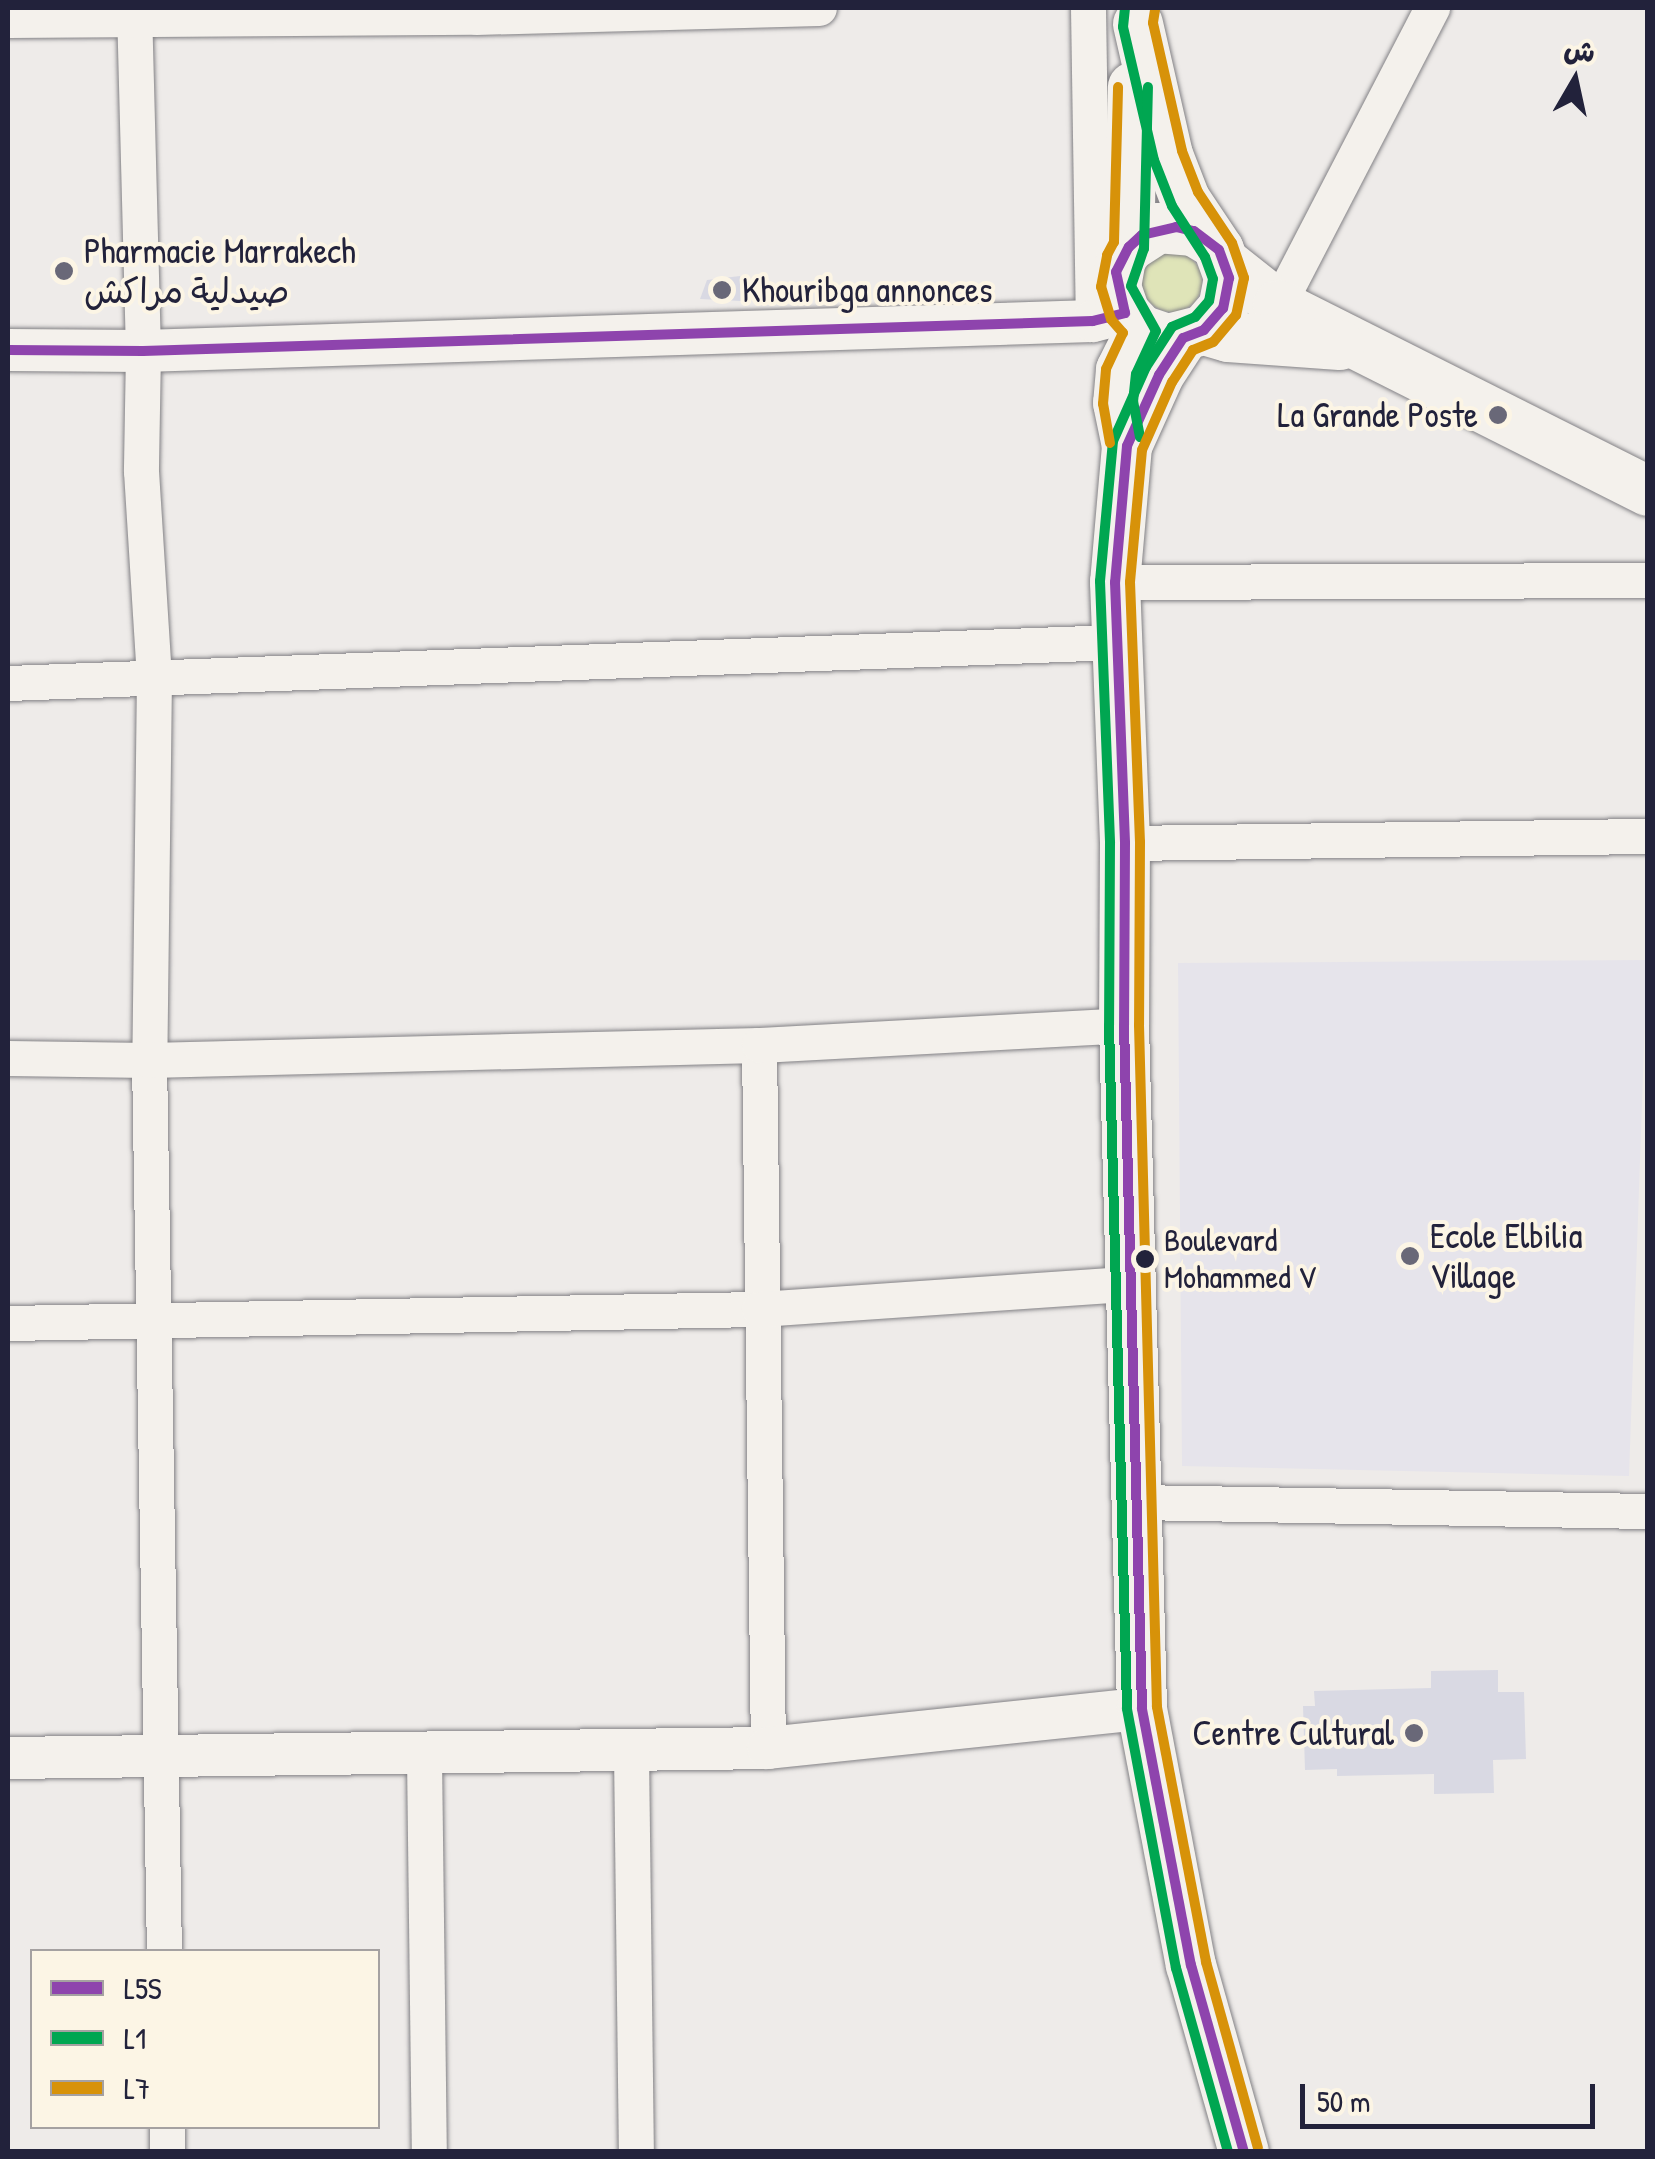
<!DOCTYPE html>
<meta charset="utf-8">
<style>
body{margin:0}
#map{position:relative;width:1655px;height:2159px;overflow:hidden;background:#eeebe9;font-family:"Patrick Hand","Playpen Sans Arabic",sans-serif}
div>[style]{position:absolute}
.built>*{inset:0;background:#e6e4eb}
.green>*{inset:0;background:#dfe4b8}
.round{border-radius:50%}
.building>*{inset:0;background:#d9d9e3}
.roads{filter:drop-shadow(0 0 2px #828185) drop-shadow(0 0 2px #828185)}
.minor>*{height:35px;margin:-17.5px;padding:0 17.5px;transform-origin:17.5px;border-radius:17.5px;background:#f4f1ec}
.tertiary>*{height:42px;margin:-21px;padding:0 21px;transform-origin:21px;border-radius:21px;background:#f4f1ec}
.secondary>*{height:50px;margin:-25px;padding:0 25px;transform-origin:25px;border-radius:25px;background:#f4f1ec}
.bus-1>*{height:10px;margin:-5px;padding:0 5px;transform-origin:5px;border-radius:5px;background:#8e44ad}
.bus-2>*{height:10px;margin:-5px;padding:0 5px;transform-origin:5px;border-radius:5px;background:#00a651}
.bus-3>*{height:10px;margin:-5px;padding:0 5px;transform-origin:5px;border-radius:5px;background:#d79209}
.dots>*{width:28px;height:28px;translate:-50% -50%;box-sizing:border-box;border:5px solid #fcf5e5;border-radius:50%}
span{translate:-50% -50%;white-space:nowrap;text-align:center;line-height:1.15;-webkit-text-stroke:8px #fcf5e5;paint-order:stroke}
.bus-label{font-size:32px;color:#22223b}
.left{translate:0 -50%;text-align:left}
.poi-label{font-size:35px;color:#22223b}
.right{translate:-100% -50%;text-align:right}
.frame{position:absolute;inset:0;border:10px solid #22223b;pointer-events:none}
.legend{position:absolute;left:30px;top:1949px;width:350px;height:180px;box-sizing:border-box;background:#fcf5e5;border:2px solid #a5a1a1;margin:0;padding:12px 18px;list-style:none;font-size:30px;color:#22223b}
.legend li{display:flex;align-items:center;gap:20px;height:50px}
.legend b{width:50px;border:2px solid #a5a1a1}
.north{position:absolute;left:1525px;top:30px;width:100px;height:100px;-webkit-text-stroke:8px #fcf5e5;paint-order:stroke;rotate:9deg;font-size:28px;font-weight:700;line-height:40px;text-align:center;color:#22223b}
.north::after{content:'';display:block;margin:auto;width:35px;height:45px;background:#22223b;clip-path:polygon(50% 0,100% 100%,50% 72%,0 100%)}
.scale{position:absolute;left:1300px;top:2084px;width:295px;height:45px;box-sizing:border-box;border:5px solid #22223b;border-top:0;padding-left:12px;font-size:30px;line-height:35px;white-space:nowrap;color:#22223b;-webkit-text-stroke:8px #fcf5e5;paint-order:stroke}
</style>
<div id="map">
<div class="built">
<div style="clip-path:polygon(1647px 960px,1629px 1476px,1182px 1466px,1178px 963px)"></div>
</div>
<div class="green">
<div class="round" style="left:1142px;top:252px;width:60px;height:60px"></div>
</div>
<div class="building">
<div style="clip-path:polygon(740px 276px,741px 301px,700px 299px,707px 280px)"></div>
<div style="clip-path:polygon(1498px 1670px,1498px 1692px,1524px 1692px,1526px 1759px,1493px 1760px,1494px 1793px,1434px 1794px,1434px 1774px,1337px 1776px,1337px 1769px,1305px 1770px,1303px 1706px,1315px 1706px,1314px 1691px,1431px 1688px,1431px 1671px)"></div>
</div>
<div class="roads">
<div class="minor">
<div style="left:134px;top:8px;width:343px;rotate:88.5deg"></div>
<div style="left:143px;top:351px;width:120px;rotate:91deg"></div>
<div style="left:141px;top:471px;width:206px;rotate:86.4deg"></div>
<div style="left:154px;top:677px;width:383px;rotate:90.7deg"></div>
<div style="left:149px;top:1060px;width:892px;rotate:89.04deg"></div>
<div style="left:1088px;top:8px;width:313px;rotate:89.1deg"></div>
<div style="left:8px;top:20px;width:468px;rotate:-0.4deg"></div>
<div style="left:476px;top:17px;width:343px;rotate:-1.5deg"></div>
<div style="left:1278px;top:305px;width:335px;rotate:-62.6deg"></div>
<div style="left:1115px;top:582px;width:533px;rotate:-0.21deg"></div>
<div style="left:8px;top:683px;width:1110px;rotate:-2.12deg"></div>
<div style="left:1125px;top:843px;width:523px;rotate:-0.77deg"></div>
<div style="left:759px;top:1045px;width:703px;rotate:89.27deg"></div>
<div style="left:8px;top:1058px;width:141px;rotate:0.8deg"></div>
<div style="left:149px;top:1060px;width:610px;rotate:-1.41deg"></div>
<div style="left:759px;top:1045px;width:366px;rotate:-3.1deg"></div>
<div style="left:8px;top:1323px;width:751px;rotate:-1.07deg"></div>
<div style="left:759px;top:1309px;width:371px;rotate:-3.9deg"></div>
<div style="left:1136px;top:1502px;width:512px;rotate:1.01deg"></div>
<div style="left:631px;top:1752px;width:400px;rotate:89.3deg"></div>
<div style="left:424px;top:1756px;width:396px;rotate:89.3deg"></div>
<div style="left:167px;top:2126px;width:26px;rotate:90deg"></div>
</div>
<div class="tertiary">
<div style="left:8px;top:350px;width:135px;rotate:0.4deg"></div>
<div style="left:143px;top:351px;width:950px;rotate:-1.81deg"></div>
<div style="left:1093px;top:321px;width:33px;rotate:-14deg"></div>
<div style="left:8px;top:1758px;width:760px;rotate:-0.75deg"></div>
<div style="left:768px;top:1748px;width:376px;rotate:-6deg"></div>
</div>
<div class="secondary">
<div style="left:1138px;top:24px;width:134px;rotate:77.1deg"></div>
<div style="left:1168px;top:155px;width:47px;rotate:68.9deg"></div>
<div style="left:1185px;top:199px;width:61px;rotate:56.3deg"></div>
<div style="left:1219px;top:250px;width:30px;rotate:70deg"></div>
<div style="left:1229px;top:278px;width:31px;rotate:101deg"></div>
<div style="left:1223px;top:308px;width:29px;rotate:131deg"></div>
<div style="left:1204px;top:330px;width:38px;rotate:166deg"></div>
<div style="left:1167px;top:339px;width:28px;rotate:-161deg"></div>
<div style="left:1141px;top:330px;width:23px;rotate:-133deg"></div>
<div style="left:1125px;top:313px;width:28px;rotate:-109deg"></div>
<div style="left:1116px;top:287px;width:28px;rotate:-80deg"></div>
<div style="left:1121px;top:259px;width:14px;rotate:-56deg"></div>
<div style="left:1129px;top:247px;width:35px;rotate:-33deg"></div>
<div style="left:1158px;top:228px;width:36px;rotate:5deg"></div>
<div style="left:1194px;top:231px;width:17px;rotate:31deg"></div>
<div style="left:1129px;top:247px;width:160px;rotate:-88.6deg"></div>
<div style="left:1225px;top:263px;width:68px;rotate:38.4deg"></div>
<div style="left:1278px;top:305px;width:414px;rotate:26.7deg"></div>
<div style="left:1141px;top:330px;width:45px;rotate:116.6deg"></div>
<div style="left:1121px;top:370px;width:33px;rotate:95deg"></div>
<div style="left:1118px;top:403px;width:44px;rotate:78.2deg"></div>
<div style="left:1127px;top:446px;width:137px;rotate:95deg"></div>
<div style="left:1115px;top:582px;width:261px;rotate:87.8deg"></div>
<div style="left:1125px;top:843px;width:182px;rotate:90.3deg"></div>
<div style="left:1124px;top:1025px;width:684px;rotate:88.49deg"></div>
<div style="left:1142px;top:1709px;width:261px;rotate:79.2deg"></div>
<div style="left:1191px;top:1965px;width:194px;rotate:74.2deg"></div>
<div style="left:1204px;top:330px;width:25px;rotate:16deg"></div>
<div style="left:1228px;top:337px;width:112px;rotate:4.1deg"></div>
<div style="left:1127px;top:446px;width:78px;rotate:-65.7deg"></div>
<div style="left:1159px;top:375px;width:44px;rotate:-57deg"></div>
</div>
</div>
<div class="bus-1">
<div style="left:1125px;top:313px;width:42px;rotate:-102.4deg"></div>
<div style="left:1116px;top:272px;width:28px;rotate:-63deg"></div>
<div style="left:1129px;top:247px;width:18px;rotate:-43deg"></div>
<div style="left:1142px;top:235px;width:35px;rotate:-13deg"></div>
<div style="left:1176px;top:227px;width:18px;rotate:13deg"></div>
<div style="left:1194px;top:231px;width:31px;rotate:37deg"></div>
<div style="left:1219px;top:250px;width:30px;rotate:70deg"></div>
<div style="left:1229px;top:278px;width:31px;rotate:101deg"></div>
<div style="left:1223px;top:308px;width:29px;rotate:131deg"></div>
<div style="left:1204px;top:330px;width:22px;rotate:159deg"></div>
<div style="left:1183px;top:338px;width:44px;rotate:123deg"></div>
<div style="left:1159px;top:375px;width:78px;rotate:114.3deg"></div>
<div style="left:1127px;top:446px;width:137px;rotate:95deg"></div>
<div style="left:1115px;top:582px;width:261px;rotate:87.8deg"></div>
<div style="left:1125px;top:843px;width:182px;rotate:90.3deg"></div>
<div style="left:1124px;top:1025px;width:684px;rotate:88.49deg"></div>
<div style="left:1142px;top:1709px;width:261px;rotate:79.2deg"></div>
<div style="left:1191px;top:1965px;width:194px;rotate:74.2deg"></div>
<div style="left:8px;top:350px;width:135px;rotate:0.4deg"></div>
<div style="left:143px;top:351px;width:950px;rotate:-1.81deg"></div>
<div style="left:1093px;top:321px;width:33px;rotate:-14deg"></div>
</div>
<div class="bus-2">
<div style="left:1125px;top:8px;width:19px;rotate:96deg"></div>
<div style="left:1123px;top:27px;width:137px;rotate:76.9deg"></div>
<div style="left:1154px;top:160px;width:49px;rotate:68.6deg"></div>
<div style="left:1172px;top:206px;width:61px;rotate:57.1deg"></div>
<div style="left:1205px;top:257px;width:23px;rotate:70deg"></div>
<div style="left:1213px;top:279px;width:22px;rotate:100deg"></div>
<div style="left:1209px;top:301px;width:21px;rotate:131deg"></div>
<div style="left:1195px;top:317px;width:25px;rotate:157deg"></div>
<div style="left:1172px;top:327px;width:48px;rotate:123deg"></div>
<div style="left:1146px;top:367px;width:81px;rotate:114deg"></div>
<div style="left:1113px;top:441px;width:141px;rotate:95.3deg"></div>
<div style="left:1100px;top:581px;width:262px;rotate:87.8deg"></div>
<div style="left:1110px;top:843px;width:182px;rotate:90.3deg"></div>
<div style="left:1109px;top:1025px;width:684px;rotate:88.49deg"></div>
<div style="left:1127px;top:1709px;width:264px;rotate:79.3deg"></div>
<div style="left:1176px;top:1968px;width:191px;rotate:74.2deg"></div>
<div style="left:1140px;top:437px;width:36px;rotate:-101deg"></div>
<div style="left:1133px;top:402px;width:28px;rotate:-84deg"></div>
<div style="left:1136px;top:374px;width:47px;rotate:-65.1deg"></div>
<div style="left:1156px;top:331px;width:51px;rotate:-119.1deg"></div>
<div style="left:1131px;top:286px;width:39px;rotate:-71deg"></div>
<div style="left:1144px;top:249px;width:162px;rotate:-88.6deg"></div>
</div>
<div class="bus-3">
<div style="left:1155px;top:10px;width:13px;rotate:99deg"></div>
<div style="left:1153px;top:23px;width:131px;rotate:77.2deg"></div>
<div style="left:1182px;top:151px;width:44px;rotate:68.7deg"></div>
<div style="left:1198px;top:192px;width:61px;rotate:56.3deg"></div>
<div style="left:1232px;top:243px;width:37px;rotate:71deg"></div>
<div style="left:1244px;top:278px;width:38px;rotate:102deg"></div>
<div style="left:1236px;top:315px;width:35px;rotate:130deg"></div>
<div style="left:1213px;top:342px;width:22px;rotate:158deg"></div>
<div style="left:1193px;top:350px;width:38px;rotate:123deg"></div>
<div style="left:1172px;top:382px;width:74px;rotate:113.8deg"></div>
<div style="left:1142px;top:450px;width:133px;rotate:95.2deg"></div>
<div style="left:1130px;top:582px;width:260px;rotate:87.8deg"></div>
<div style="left:1140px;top:842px;width:183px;rotate:90.3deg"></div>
<div style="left:1139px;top:1025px;width:682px;rotate:88.49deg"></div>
<div style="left:1157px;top:1707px;width:260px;rotate:79.1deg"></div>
<div style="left:1206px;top:1962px;width:193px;rotate:74.4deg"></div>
<div style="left:1110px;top:443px;width:40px;rotate:-100deg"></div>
<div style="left:1103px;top:404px;width:35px;rotate:-85deg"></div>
<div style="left:1106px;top:369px;width:40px;rotate:-65deg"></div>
<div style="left:1123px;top:333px;width:18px;rotate:-131deg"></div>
<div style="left:1111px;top:319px;width:34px;rotate:-107deg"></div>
<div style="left:1101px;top:287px;width:33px;rotate:-79deg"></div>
<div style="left:1107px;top:255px;width:15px;rotate:-62deg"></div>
<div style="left:1114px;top:242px;width:155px;rotate:-88.5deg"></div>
</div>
<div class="dots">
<div style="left:64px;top:271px;background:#696878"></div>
<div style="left:722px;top:290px;background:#696878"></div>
<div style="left:1498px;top:415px;background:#696878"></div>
<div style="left:1410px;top:1256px;background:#696878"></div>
<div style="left:1145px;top:1259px;background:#22223b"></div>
<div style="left:1414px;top:1733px;background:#696878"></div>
</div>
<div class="bus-label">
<span class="left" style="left:1164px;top:1259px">Boulevard<br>Mohammed V</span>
</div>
<div class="poi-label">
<span class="left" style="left:84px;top:271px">Pharmacie Marrakech<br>صيدلية مراكش</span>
<span class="left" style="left:742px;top:290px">Khouribga annonces</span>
<span class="right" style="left:1478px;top:415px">La Grande Poste</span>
<span class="left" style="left:1430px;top:1256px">Ecole Elbilia<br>Village</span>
<span class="right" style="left:1394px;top:1733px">Centre Cultural</span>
</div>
<div class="frame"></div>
<ul class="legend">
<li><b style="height:12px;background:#8e44ad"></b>L5S</li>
<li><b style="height:12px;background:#00a651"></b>L1</li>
<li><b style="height:12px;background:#d79209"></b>L7</li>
</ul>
<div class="north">ش</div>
<div class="scale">50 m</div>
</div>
